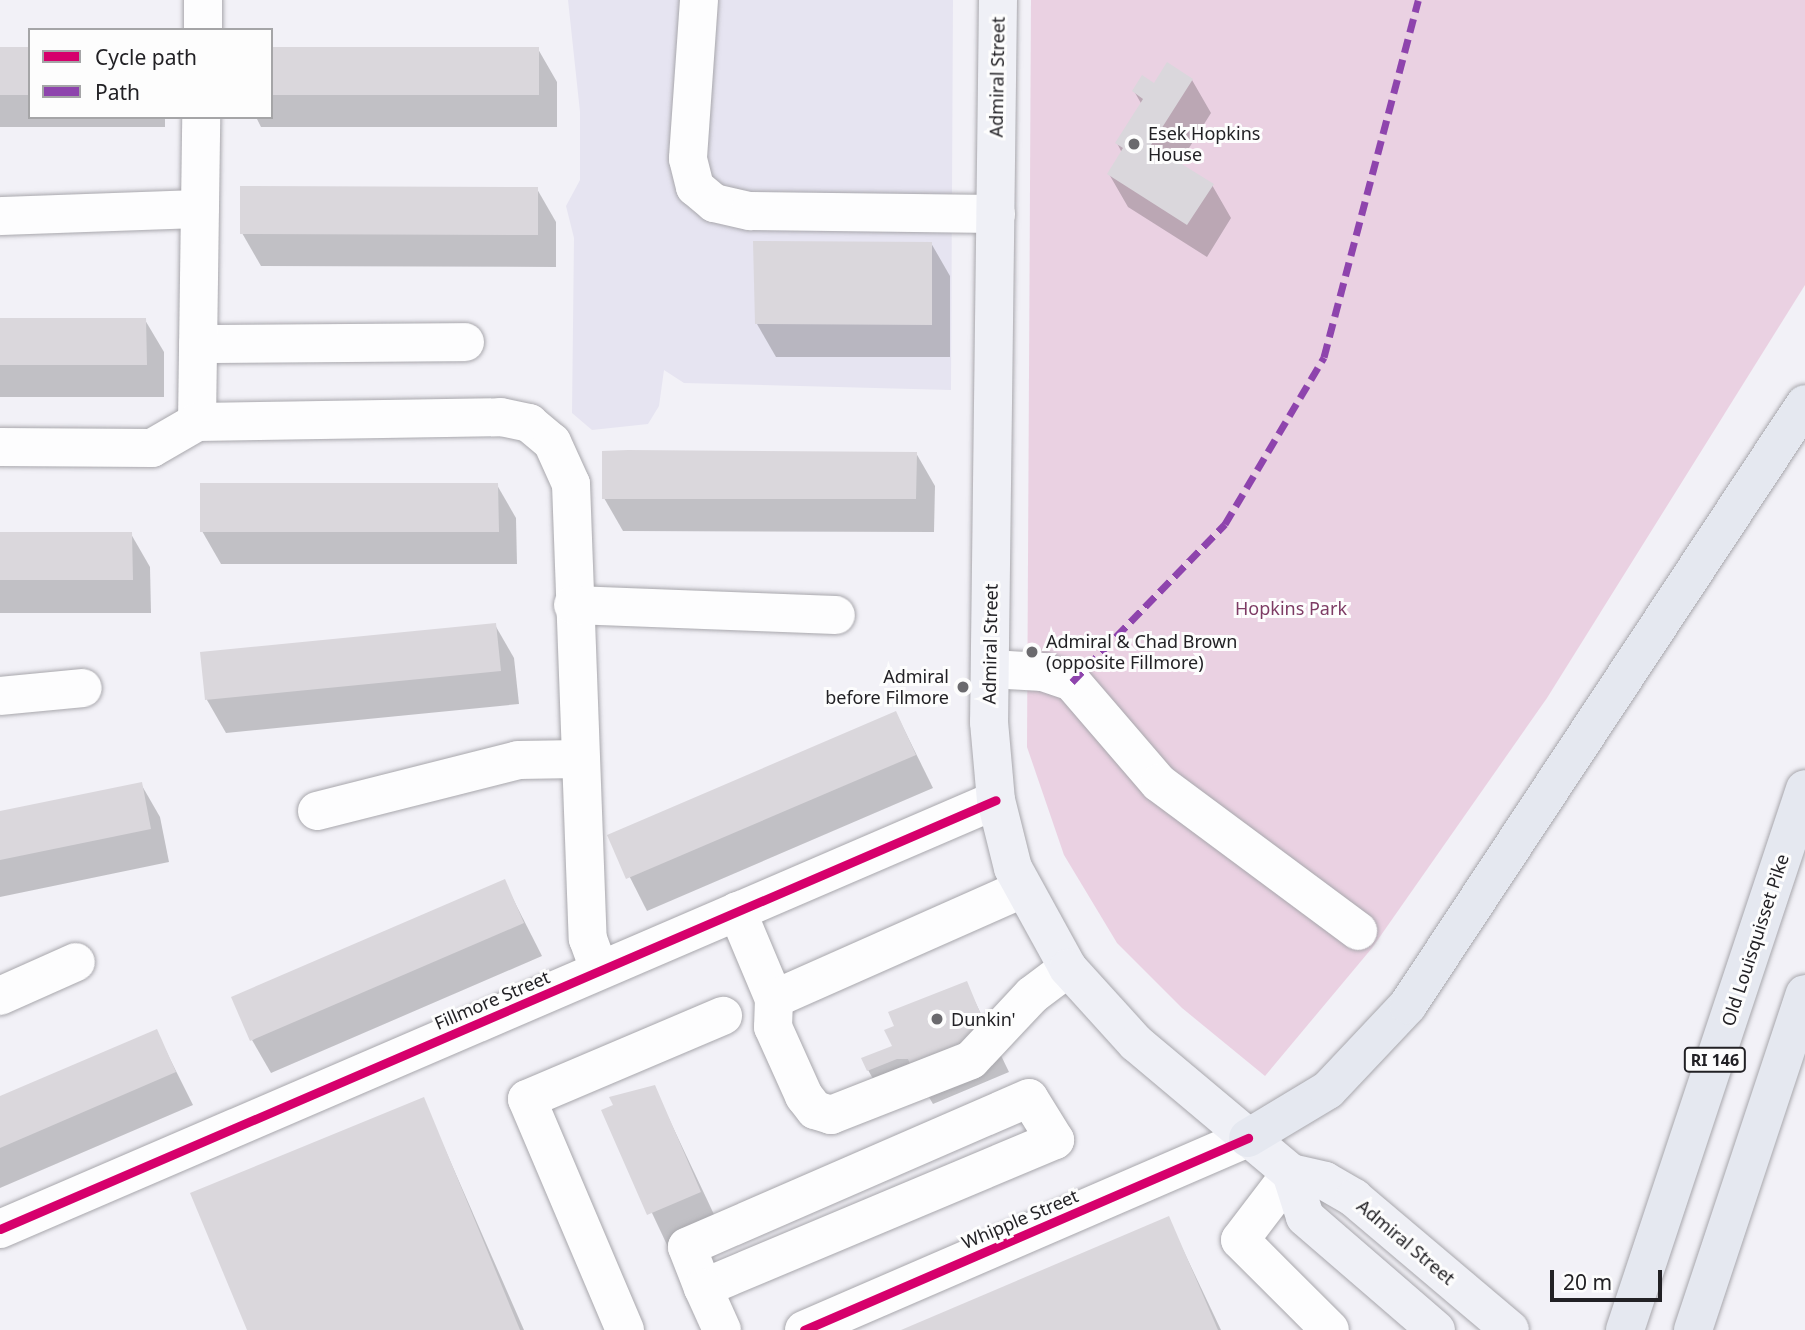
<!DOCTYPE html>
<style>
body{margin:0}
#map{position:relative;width:1805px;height:1330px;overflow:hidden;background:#f2f1f7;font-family:"Noto Sans",sans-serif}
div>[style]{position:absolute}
.built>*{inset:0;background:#e6e4f1}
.green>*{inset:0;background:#ead1e2}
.shadow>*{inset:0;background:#0003}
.building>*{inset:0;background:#dad7dc}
.roads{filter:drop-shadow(0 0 2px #a8a7ac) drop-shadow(0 0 2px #a8a7ac)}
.minor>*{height:38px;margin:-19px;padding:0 19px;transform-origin:19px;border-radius:19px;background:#fdfdfe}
.major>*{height:38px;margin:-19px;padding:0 19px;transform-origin:19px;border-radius:19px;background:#eff0f6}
.highway>*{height:38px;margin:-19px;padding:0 19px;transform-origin:19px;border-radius:19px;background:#e5e8f0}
.quiet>*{height:7px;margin-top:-3.5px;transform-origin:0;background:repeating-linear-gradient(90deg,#8e44ad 0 14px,transparent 0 21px)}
.cycleway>*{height:9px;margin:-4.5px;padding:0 4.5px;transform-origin:4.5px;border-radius:4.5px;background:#d6006c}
.dots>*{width:19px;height:19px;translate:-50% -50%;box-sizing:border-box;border:4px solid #fdfdfd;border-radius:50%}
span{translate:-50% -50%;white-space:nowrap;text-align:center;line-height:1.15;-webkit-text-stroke:6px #fdfdfd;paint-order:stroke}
.shield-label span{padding:2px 5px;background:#fdfdfd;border:2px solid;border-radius:5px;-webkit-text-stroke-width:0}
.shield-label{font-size:16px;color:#222125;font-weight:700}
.street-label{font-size:18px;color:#222125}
.poi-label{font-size:18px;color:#222125}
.left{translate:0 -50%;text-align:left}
.right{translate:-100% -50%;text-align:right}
.park-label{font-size:18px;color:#7d3b64}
.legend{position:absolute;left:28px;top:28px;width:245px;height:91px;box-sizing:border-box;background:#fdfdfd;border:2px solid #a5a5a7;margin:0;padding:9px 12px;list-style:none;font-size:21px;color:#222125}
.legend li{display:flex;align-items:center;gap:14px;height:35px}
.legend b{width:35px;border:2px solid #a5a5a7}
.scale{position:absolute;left:1550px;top:1270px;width:112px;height:32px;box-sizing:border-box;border:4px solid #222125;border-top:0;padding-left:9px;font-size:21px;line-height:24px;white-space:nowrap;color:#222125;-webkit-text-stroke:5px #fdfdfd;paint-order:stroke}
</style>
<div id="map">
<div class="built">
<div style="clip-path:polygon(568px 0,953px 0,951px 390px,684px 383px,664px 370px,659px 406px,648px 424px,592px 430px,572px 413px,574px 238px,566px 206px,580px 180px,580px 112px)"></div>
</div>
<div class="green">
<div style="clip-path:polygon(1031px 0,1805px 0,1805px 285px,1547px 698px,1372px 948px,1265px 1076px,1182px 1008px,1117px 943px,1064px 855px,1027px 747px)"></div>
</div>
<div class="shadow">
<div style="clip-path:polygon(0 49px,30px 49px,30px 117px,165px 117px,165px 127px,0 127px)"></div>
<div style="clip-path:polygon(271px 49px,538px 49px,557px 82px,557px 127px,261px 127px,256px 117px,271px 117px)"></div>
<div style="clip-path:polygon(1192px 80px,1211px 113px,1179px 164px,1212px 185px,1231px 218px,1207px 257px,1128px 207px,1109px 174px,1122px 153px,1117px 143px,1142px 105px,1134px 91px)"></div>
<div style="clip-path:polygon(537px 189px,556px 222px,556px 267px,261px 266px,242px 233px)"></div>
<div style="clip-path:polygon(931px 243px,950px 276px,950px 357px,776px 357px,757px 324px)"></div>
<div style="clip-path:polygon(0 319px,145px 320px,164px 352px,164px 397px,0 397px)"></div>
<div style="clip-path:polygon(916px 453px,935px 486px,934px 532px,623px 531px,604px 498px)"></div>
<div style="clip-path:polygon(497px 485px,516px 518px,517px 564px,221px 564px,202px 531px)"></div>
<div style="clip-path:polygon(0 534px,131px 534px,150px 567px,151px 613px,0 613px)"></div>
<div style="clip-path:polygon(495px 625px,514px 658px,519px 704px,226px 733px,207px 700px,202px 654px)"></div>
<div style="clip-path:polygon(896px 713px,933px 788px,647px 911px,609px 836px)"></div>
<div style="clip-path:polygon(141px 784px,160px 817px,169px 862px,0 897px,0 813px)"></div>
<div style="clip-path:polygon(504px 881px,542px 956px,271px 1073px,252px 1040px)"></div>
<div style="clip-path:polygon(966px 983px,1009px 1072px,933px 1104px,926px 1092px,887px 1103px,868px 1070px)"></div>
<div style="clip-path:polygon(156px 1031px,193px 1105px,0 1188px,0 1098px)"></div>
<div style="clip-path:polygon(654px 1087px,719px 1225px,668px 1247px,604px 1111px)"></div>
<div style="clip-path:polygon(423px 1099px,524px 1330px,249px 1330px)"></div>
<div style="clip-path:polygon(1168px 1218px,1221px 1330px,905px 1330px)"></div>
</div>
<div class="building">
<div style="clip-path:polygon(0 47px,30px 47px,30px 95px,0 95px)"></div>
<div style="clip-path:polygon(271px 47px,539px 47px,539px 95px,271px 95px)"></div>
<div style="clip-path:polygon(1167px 62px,1193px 79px,1151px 145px,1214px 184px,1187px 225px,1107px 174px,1123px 148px,1115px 143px,1143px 99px,1132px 91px,1142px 75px,1154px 83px)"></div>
<div style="clip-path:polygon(240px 186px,538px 187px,538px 235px,240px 234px)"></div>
<div style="clip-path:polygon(753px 241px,932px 242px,932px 325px,755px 324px)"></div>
<div style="clip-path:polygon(0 318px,146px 318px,147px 365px,0 365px)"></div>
<div style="clip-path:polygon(628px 450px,917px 452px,916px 499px,602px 499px,602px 451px)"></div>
<div style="clip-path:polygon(200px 483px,498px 483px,499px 532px,200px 532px)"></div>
<div style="clip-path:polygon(0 532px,132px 532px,133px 580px,0 580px)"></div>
<div style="clip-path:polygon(496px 623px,501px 671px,205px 700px,200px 652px)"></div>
<div style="clip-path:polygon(896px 711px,916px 755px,626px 879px,607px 835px)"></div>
<div style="clip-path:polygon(142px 782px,151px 829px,0 860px,0 811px)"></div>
<div style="clip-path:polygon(505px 879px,524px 923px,250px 1041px,231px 997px)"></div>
<div style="clip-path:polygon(967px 981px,991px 1039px,913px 1072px,908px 1059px,897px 1059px,867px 1071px,861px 1058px,892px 1046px,884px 1030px,894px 1026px,888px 1012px)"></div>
<div style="clip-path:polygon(157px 1029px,176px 1072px,0 1148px,0 1096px)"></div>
<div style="clip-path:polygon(655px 1085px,701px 1192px,647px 1215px,601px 1110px,613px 1105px,609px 1097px)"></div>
<div style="clip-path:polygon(424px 1097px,520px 1330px,247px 1330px,190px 1193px)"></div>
<div style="clip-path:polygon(1169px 1216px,1218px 1330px,901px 1330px)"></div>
</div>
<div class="roads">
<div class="minor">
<div style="left:699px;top:0;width:159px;rotate:94deg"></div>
<div style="left:688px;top:159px;width:29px;rotate:76deg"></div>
<div style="left:695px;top:187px;width:25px;rotate:40deg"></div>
<div style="left:714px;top:203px;width:37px;rotate:13deg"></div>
<div style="left:750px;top:211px;width:246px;rotate:0.7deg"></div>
<div style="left:203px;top:30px;width:30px;rotate:-90deg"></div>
<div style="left:0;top:216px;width:200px;rotate:-2deg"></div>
<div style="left:198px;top:344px;width:267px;rotate:-0.4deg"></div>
<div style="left:197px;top:422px;width:305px;rotate:-89.2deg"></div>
<div style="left:0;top:447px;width:152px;rotate:0.4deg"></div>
<div style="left:152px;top:448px;width:52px;rotate:-30deg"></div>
<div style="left:197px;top:422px;width:304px;rotate:-0.9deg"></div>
<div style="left:501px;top:417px;width:29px;rotate:12deg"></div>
<div style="left:529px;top:423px;width:30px;rotate:40deg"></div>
<div style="left:552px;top:442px;width:46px;rotate:65.7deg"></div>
<div style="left:571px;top:484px;width:455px;rotate:87.9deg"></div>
<div style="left:588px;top:939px;width:33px;rotate:70deg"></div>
<div style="left:573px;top:605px;width:263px;rotate:2.2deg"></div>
<div style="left:990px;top:669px;width:53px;rotate:3.2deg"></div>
<div style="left:1043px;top:672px;width:31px;rotate:19deg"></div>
<div style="left:1072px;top:682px;width:133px;rotate:49.3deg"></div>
<div style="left:1159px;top:783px;width:248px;rotate:36.6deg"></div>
<div style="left:0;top:696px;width:83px;rotate:-5.5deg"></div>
<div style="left:317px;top:811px;width:207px;rotate:-14.2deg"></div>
<div style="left:518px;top:760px;width:62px;rotate:-0.9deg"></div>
<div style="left:737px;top:911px;width:95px;rotate:67.2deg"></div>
<div style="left:774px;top:999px;width:271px;rotate:-23.9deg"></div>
<div style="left:0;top:996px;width:83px;rotate:-24.1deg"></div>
<div style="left:774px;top:999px;width:28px;rotate:92deg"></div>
<div style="left:773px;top:1027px;width:76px;rotate:65.8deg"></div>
<div style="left:804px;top:1096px;width:18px;rotate:52deg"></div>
<div style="left:815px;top:1110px;width:17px;rotate:17deg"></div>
<div style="left:831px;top:1115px;width:150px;rotate:-21.4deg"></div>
<div style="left:971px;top:1060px;width:89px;rotate:-46.8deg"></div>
<div style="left:1032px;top:995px;width:45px;rotate:-36.9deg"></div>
<div style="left:1291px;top:1173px;width:84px;rotate:127.3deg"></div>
<div style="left:1240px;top:1240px;width:127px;rotate:45deg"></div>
<div style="left:0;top:1229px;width:1084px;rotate:-23.3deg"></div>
<div style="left:703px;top:1288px;width:382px;rotate:-22.8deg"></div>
<div style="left:1055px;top:1140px;width:49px;rotate:-121.8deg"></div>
<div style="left:1029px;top:1098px;width:373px;rotate:156.5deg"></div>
<div style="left:687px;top:1247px;width:44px;rotate:68.7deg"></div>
<div style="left:703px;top:1288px;width:46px;rotate:65.7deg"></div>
<div style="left:625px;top:1330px;width:251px;rotate:-113deg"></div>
<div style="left:527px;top:1099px;width:213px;rotate:-23deg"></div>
<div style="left:804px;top:1330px;width:484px;rotate:-23.4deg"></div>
</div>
<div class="major">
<div style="left:998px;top:0;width:722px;rotate:90.71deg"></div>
<div style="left:989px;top:722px;width:78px;rotate:84.9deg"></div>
<div style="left:996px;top:800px;width:70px;rotate:76deg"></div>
<div style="left:1013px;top:868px;width:114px;rotate:61.2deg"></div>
<div style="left:1068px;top:968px;width:101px;rotate:47.8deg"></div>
<div style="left:1136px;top:1043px;width:202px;rotate:40deg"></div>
<div style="left:1291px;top:1173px;width:35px;rotate:13deg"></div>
<div style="left:1325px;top:1181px;width:34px;rotate:30deg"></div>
<div style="left:1354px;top:1198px;width:204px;rotate:40.2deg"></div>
<div style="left:1291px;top:1173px;width:46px;rotate:72.3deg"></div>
<div style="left:1305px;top:1217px;width:173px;rotate:40.8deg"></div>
</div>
<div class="highway">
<div style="left:1248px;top:1138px;width:93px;rotate:-31deg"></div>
<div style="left:1328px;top:1090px;width:117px;rotate:-46.7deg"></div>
<div style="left:1408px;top:1005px;width:720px;rotate:-56.55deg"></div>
<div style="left:1625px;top:1330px;width:570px;rotate:-71.6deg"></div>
<div style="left:1693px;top:1330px;width:354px;rotate:-71.6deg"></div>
</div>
</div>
<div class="quiet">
<div style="left:1072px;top:682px;width:220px;rotate:-45.9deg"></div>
<div style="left:1225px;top:524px;width:194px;rotate:-59.3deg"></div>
<div style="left:1324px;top:357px;width:369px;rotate:-75.2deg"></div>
</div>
<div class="cycleway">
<div style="left:0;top:1229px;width:1084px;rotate:-23.3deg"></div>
<div style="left:804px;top:1330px;width:484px;rotate:-23.4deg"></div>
</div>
<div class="dots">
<div style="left:1134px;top:144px;background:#6b6a6e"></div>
<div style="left:1032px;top:652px;background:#6b6a6e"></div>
<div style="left:963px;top:687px;background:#6b6a6e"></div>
<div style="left:937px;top:1019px;background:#6b6a6e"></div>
</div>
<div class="shield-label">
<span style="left:1715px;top:1060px">RI 146</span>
</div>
<div class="street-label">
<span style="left:997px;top:77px;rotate:-89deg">Admiral Street</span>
<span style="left:990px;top:644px;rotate:-89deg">Admiral Street</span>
<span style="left:1755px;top:940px;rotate:-72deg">Old Louisquisset Pike</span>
<span style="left:492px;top:1000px;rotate:-23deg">Fillmore Street</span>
<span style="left:1020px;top:1219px;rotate:-23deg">Whipple Street</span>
<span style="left:1406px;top:1242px;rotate:40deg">Admiral Street</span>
</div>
<div class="poi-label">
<span class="left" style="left:1148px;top:144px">Esek Hopkins<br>House</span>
<span class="left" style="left:1046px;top:652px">Admiral &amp; Chad Brown<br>(opposite Fillmore)</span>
<span class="right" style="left:949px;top:687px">Admiral<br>before Filmore</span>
<span class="left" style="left:951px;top:1019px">Dunkin'</span>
</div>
<div class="park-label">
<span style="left:1291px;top:608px">Hopkins Park</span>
</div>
<ul class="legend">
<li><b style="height:9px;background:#d6006c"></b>Cycle path</li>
<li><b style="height:9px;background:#8e44ad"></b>Path</li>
</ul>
<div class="scale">20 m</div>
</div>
